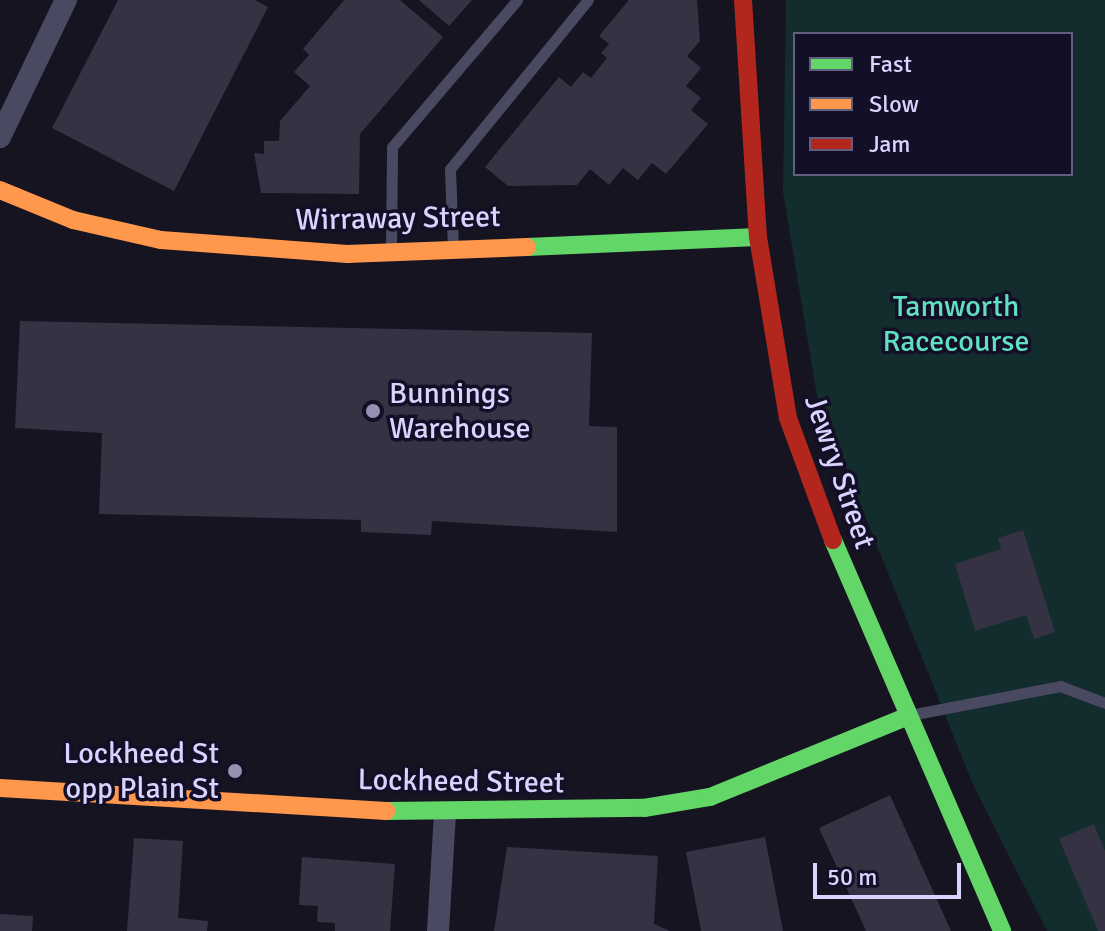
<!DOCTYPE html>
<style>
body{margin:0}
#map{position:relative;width:1105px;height:931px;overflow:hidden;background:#161421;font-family:Signika,sans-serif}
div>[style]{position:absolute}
.green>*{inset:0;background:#132c2d}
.building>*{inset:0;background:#343243}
.lane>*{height:11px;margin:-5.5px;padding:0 5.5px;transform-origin:5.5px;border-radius:5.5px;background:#4a4962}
.street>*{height:22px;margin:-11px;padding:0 11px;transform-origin:11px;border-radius:11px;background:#4a4962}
.fast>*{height:18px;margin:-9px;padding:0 9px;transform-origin:9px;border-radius:9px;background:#63d668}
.slow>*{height:18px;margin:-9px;padding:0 9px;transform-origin:9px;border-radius:9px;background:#ff974d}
.jam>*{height:18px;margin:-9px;padding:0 9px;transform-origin:9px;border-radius:9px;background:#b3261e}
.dots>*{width:22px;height:22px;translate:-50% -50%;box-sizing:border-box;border:4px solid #130f26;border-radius:50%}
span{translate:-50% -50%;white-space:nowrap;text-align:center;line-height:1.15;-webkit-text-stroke:7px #130f26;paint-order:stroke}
.street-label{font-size:30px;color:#d9d4ff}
.park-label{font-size:30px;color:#5fe0c0}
.poi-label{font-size:30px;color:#d9d4ff}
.left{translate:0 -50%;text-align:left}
.right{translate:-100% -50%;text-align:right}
.legend{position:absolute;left:793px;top:32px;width:280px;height:144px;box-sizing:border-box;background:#130f26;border:2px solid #625e7d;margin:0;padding:10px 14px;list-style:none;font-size:24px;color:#d9d4ff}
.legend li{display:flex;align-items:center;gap:16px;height:40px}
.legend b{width:40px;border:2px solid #625e7d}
.scale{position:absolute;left:813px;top:863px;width:148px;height:36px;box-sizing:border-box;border:4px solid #d9d4ff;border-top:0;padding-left:10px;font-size:24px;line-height:28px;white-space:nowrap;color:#d9d4ff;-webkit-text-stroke:6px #130f26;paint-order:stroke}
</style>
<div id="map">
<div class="green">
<div style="clip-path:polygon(evenodd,786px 0,1105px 0,1105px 931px,1047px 931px,974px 787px,817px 396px,783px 193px,786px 0,795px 34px,1071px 34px,1071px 174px,795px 174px,795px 34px)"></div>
</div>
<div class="building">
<div style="clip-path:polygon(118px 0,255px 0,268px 7px,174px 191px,52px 128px)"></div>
<div style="clip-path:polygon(344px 0,400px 0,443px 37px,360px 134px,359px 194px,261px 193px,254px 153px,264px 154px,264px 141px,279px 141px,280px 121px,310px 86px,294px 72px,309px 55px,303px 49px)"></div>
<div style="clip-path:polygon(419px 0,472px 0,449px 26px)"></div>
<div style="clip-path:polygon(629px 0,697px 0,700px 41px,687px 56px,701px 68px,686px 86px,701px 98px,691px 110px,708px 124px,666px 174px,652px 163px,638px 180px,623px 168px,609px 185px,590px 169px,577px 185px,508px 186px,485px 167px,559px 77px,571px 87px,583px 72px,591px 78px,607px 58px,601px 53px,609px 44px,599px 36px)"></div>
<div style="clip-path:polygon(20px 321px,592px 333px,589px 426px,617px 427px,617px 532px,432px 521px,431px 535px,361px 532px,361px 520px,99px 514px,102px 433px,15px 428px)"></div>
<div style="clip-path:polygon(1023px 530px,1055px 632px,1034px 639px,1026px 615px,975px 631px,955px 564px,1001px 549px,998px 538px)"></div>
<div style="clip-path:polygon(890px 795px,951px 931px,866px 931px,819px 828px)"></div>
<div style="clip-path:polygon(1094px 824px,1105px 851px,1105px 931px,1098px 931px,1059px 839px)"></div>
<div style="clip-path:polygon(765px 837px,783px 931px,701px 931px,686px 852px)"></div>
<div style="clip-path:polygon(134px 838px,183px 841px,178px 918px,208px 921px,207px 931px,127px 931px)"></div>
<div style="clip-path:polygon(507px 847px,658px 856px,654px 924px,670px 931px,494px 931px)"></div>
<div style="clip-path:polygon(302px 857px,395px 864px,390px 931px,335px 931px,335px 923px,317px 922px,318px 906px,299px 905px)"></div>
<div style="clip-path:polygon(0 914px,33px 916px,32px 931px,0 931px)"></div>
</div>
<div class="lane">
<div style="left:453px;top:248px;width:79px;rotate:-92.2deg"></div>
<div style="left:450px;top:169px;width:218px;rotate:-50.8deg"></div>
<div style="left:391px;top:249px;width:102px;rotate:-89.4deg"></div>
<div style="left:392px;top:147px;width:193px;rotate:-49.6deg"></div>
<div style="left:910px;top:715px;width:153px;rotate:-10.9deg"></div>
<div style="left:1060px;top:686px;width:48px;rotate:20.7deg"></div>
</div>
<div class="street">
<div style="left:0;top:137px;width:152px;rotate:-64.3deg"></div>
<div style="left:438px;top:931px;width:117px;rotate:-86.6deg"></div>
</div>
<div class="fast">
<div style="left:527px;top:247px;width:231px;rotate:-2.5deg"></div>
<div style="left:833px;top:540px;width:426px;rotate:66.6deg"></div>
<div style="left:386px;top:811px;width:258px;rotate:-0.7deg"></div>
<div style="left:644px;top:808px;width:67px;rotate:-9.5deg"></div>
<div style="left:710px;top:797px;width:212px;rotate:-22.2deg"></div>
</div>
<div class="slow">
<div style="left:0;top:190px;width:79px;rotate:22.3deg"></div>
<div style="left:73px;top:220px;width:90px;rotate:12.8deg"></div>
<div style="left:161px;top:240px;width:187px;rotate:4.3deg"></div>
<div style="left:347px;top:254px;width:180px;rotate:-2.2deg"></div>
<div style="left:0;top:788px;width:387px;rotate:3.4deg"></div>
</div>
<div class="jam">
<div style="left:743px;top:0;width:237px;rotate:86.4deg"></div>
<div style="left:758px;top:237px;width:183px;rotate:80.6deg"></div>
<div style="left:788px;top:418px;width:130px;rotate:69.8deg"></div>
</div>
<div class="dots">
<div style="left:373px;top:411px;background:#9591b1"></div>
<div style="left:235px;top:771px;background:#9591b1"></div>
</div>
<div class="street-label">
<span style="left:398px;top:219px;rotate:-1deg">Wirraway Street</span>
<span style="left:839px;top:472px;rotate:71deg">Jewry Street</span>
<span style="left:461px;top:782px;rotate:1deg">Lockheed Street</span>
</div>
<div class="park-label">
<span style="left:956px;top:324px">Tamworth<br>Racecourse</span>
</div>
<div class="poi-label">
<span class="left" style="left:389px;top:411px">Bunnings<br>Warehouse</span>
<span class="right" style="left:219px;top:771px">Lockheed St<br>opp Plain St</span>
</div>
<ul class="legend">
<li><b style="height:10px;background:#63d668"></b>Fast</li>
<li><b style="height:10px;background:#ff974d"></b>Slow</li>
<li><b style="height:10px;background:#b3261e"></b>Jam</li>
</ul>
<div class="scale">50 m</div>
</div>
